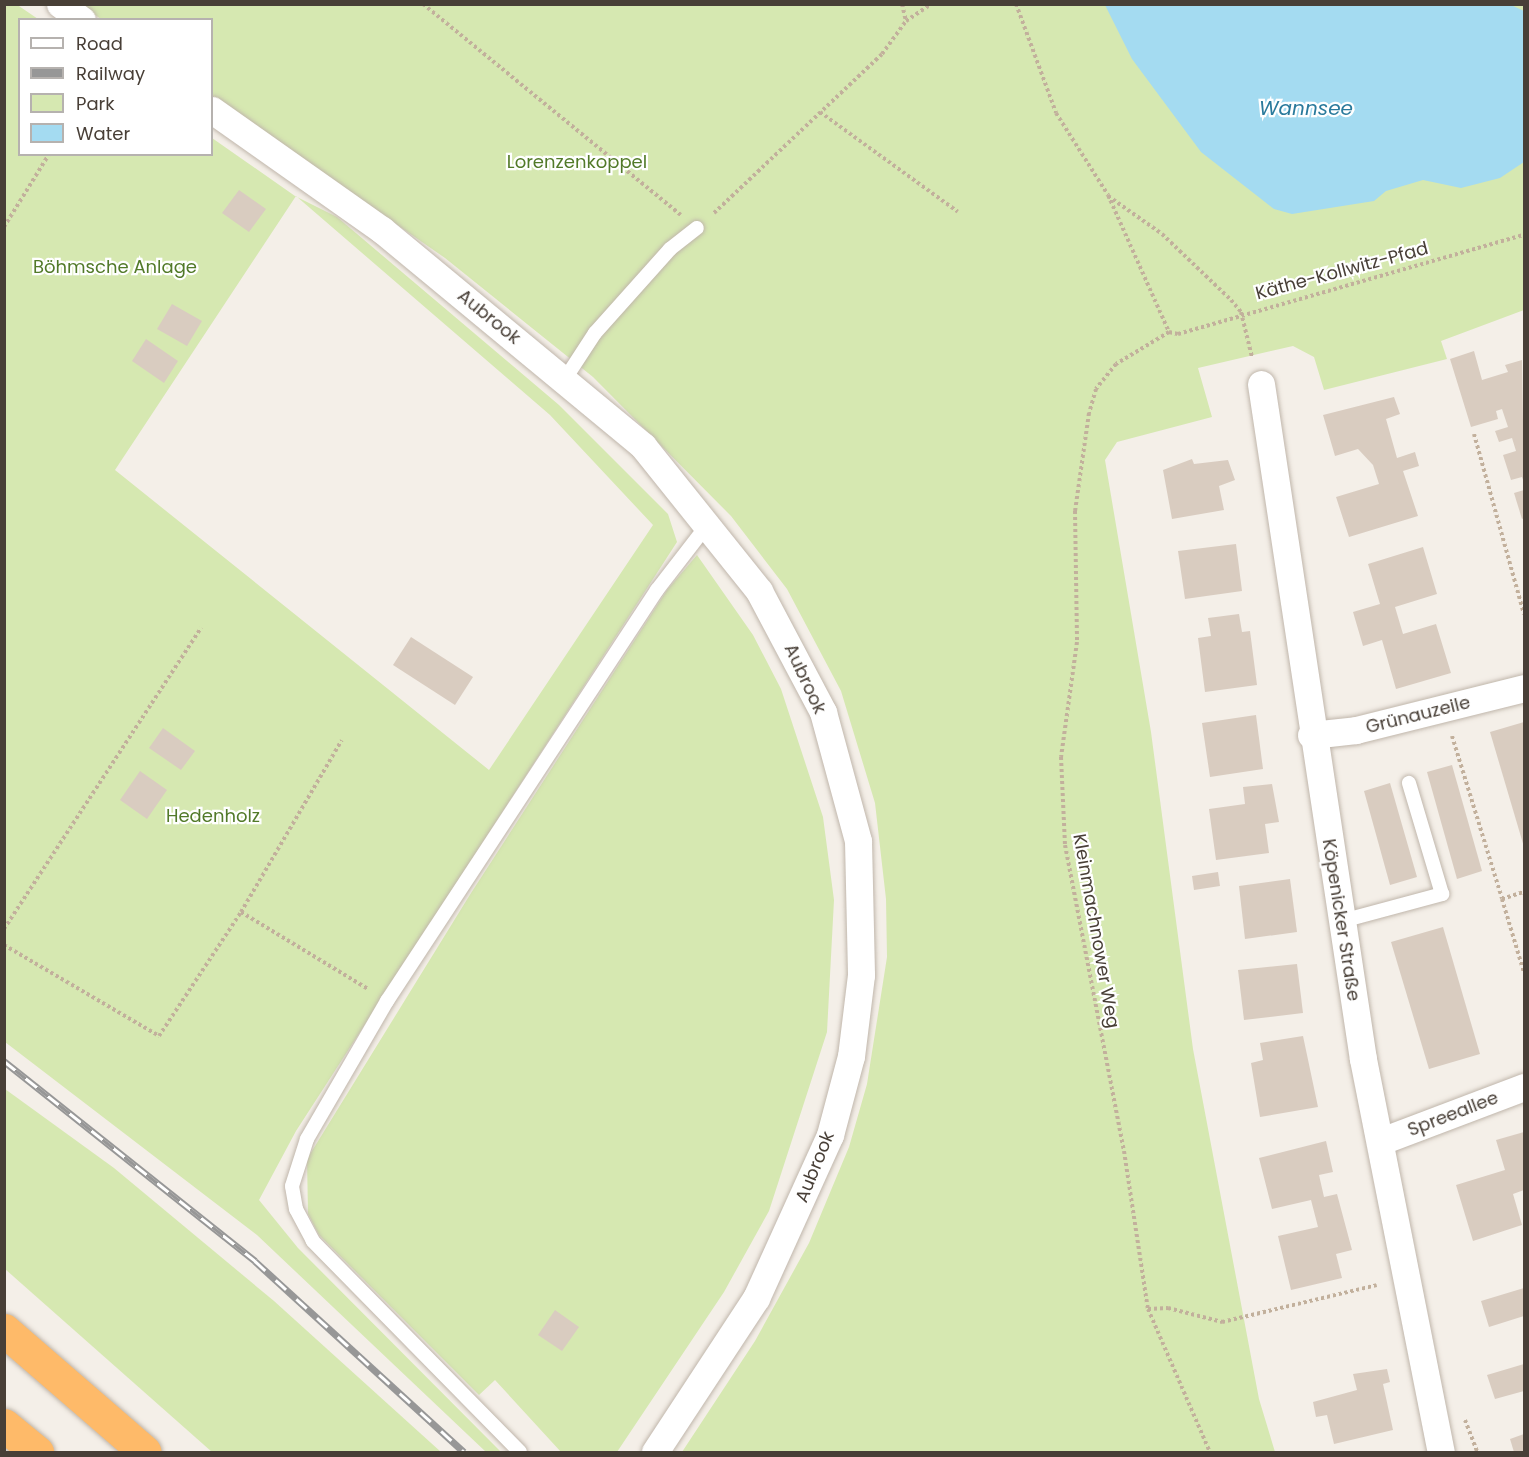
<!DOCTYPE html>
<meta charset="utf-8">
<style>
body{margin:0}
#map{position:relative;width:1529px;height:1457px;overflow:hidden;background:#f4efe8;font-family:Poppins,sans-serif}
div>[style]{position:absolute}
.green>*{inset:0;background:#d6e8b1}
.water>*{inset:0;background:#a4dbf1}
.building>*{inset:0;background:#d9ccc0}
.path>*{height:4px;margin-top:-2px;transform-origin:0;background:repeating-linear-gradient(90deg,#c2b09c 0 3px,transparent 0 6px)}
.roads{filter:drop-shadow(0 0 2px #c0b6ab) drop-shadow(0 0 2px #c0b6ab)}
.lane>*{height:14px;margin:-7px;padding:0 7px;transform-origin:7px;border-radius:7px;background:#fff}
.street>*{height:27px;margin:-13.5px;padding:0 13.5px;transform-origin:13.5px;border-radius:13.5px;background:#fff}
.highway>*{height:33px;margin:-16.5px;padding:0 16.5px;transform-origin:16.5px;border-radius:16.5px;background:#feba69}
.rail>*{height:7px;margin-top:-3.5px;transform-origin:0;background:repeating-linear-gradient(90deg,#fff 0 14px,#979797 0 28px);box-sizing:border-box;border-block:2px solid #979797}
span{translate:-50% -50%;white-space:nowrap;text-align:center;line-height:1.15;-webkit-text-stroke:4.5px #fff;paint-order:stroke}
.park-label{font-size:18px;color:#527a29}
.street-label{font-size:18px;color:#483f37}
.water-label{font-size:20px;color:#2a7a9c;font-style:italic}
.frame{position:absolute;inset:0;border:6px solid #483f37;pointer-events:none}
.legend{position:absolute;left:18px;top:18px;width:195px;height:138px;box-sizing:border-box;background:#fff;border:2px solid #b6b2af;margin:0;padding:8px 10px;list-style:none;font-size:18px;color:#483f37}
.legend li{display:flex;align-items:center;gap:12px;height:30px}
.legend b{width:30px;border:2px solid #b6b2af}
</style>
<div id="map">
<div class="green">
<div style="clip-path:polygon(evenodd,16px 4px,38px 19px,20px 20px,20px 154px,212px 154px,212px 138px,295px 196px,337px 217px,559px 405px,668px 514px,677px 542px,296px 1131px,259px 1200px,298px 1248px,501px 1452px,486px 1452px,257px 1235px,5px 1042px,4px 5px,16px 4px,296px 196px,550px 415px,653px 525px,489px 770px,115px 470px,296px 196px)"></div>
<div style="clip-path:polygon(80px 5px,1524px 5px,1524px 310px,1441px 341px,1447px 359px,1324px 390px,1314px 357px,1293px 346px,1198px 368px,1212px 417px,1117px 442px,1105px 460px,1151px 732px,1193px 1049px,1259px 1399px,1275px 1452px,682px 1452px,755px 1341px,809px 1243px,849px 1147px,867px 1084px,887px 957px,886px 899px,875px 803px,841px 691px,787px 589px,731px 516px,593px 377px,445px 258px,212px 96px,212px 20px,101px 19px)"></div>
<div style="clip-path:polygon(697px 555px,753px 635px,781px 689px,823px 817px,834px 900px,827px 1032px,769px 1211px,724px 1292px,617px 1452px,561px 1452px,495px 1380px,479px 1395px,319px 1235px,308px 1214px,307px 1159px,471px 893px,667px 590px)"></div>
<div style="clip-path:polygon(5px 1089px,114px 1168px,274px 1301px,441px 1452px,212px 1452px,5px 1269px)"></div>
</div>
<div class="water">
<div style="clip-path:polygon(1105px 5px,1511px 5px,1524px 11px,1524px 162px,1500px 178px,1461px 188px,1423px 180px,1386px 191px,1374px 201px,1292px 214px,1274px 209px,1201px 152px,1132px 59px)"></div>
</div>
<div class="building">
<div style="clip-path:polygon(239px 190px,266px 209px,249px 232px,222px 213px)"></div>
<div style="clip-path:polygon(172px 304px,202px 321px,187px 346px,157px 329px)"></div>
<div style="clip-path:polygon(146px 339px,178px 361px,164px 383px,132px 361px)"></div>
<div style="clip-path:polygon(1474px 351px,1482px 380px,1508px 372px,1505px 365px,1522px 360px,1524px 482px,1522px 477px,1511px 480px,1503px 455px,1516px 451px,1512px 438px,1499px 442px,1495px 431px,1508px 427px,1502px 409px,1496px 411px,1498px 419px,1471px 427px,1450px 359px)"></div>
<div style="clip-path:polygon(1394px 397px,1400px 414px,1386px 419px,1397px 458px,1415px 452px,1419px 466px,1403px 471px,1418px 516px,1349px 537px,1336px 497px,1379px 484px,1373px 465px,1358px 449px,1335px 456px,1323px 415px)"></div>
<div style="clip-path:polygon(1192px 459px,1194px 464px,1228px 460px,1235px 480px,1219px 486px,1224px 510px,1172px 519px,1163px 470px)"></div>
<div style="clip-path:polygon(1524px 490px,1524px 518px,1522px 519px,1514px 493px)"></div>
<div style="clip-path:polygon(1236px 544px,1242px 591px,1185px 599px,1178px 551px)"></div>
<div style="clip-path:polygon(1423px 547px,1437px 594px,1395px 607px,1403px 634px,1436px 624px,1451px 673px,1396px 689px,1382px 640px,1363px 646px,1353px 612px,1380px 604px,1368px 564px)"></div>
<div style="clip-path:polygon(1239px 614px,1242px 632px,1250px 631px,1257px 685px,1205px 692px,1198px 638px,1211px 636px,1208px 618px)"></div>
<div style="clip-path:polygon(411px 637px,473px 677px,455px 705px,393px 665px)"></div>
<div style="clip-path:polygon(1256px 715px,1263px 769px,1210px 777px,1202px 723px)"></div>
<div style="clip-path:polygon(1524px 722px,1524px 847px,1490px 732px)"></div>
<div style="clip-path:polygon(163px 728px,195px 751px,181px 770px,149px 748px)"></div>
<div style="clip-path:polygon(1452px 765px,1482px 871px,1457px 879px,1427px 772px)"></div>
<div style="clip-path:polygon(140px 771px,167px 790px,147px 819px,120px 800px)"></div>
<div style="clip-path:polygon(1390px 783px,1417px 877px,1390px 885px,1364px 791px)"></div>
<div style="clip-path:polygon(1272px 784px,1279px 822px,1265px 824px,1269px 853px,1216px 860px,1209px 809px,1245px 804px,1243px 787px)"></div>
<div style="clip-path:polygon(1218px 872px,1220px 886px,1194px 890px,1192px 876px)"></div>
<div style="clip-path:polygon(1290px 879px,1297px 932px,1245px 939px,1239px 886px)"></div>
<div style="clip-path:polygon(1443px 927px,1480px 1054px,1429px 1069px,1391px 942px)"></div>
<div style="clip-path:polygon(1297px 964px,1303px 1013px,1244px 1020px,1238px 970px)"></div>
<div style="clip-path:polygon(1303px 1036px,1318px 1107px,1260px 1117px,1251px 1063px,1263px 1060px,1260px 1043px)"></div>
<div style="clip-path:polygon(1524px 1132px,1524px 1190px,1513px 1194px,1522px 1225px,1473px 1241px,1456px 1185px,1505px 1170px,1496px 1140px)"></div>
<div style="clip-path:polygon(1326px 1141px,1333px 1172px,1319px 1175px,1324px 1197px,1337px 1194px,1352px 1250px,1336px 1254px,1342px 1278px,1291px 1290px,1278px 1236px,1318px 1227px,1311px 1200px,1272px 1209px,1259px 1158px)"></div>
<div style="clip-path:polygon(1524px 1288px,1524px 1316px,1489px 1327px,1481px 1301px)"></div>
<div style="clip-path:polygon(555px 1310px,579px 1327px,562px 1351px,538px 1335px)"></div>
<div style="clip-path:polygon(1524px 1364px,1524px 1391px,1495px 1399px,1487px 1375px)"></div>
<div style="clip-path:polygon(1387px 1369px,1390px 1382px,1383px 1384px,1393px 1430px,1334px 1444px,1327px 1415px,1316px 1417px,1313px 1402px,1357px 1390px,1353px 1374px)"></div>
<div style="clip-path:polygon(1524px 1434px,1524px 1452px,1514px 1452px,1510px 1439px)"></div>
</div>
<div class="path">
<div style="left:423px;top:4px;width:333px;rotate:39.3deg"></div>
<div style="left:902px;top:4px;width:17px;rotate:77deg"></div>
<div style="left:1016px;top:4px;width:116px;rotate:69.8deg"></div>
<div style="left:1056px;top:113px;width:97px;rotate:57.6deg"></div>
<div style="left:1108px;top:195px;width:150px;rotate:66deg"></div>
<div style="left:820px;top:112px;width:170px;rotate:35.9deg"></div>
<div style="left:1108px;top:196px;width:66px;rotate:35.1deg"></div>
<div style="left:1162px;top:234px;width:95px;rotate:43.7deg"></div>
<div style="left:1231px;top:300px;width:16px;rotate:50deg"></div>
<div style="left:1241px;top:312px;width:46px;rotate:76.3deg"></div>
<div style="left:714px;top:213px;width:231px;rotate:-43.4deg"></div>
<div style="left:882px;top:54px;width:41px;rotate:-54deg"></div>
<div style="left:906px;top:21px;width:30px;rotate:-34deg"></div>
<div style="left:4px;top:227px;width:86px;rotate:-58.3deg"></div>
<div style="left:1169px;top:332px;width:62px;rotate:148.9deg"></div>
<div style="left:1116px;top:364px;width:32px;rotate:129deg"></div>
<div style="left:1096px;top:389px;width:25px;rotate:106deg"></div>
<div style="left:1089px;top:413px;width:99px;rotate:98.1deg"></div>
<div style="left:1075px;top:511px;width:131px;rotate:89.1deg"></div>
<div style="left:1077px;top:642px;width:116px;rotate:97.9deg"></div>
<div style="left:1061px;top:757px;width:88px;rotate:87.4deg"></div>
<div style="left:1065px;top:845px;width:312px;rotate:79.1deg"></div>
<div style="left:1124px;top:1151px;width:160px;rotate:81.4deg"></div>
<div style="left:1148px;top:1309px;width:156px;rotate:66.6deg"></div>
<div style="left:1169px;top:332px;width:9px;rotate:13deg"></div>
<div style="left:1178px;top:334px;width:360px;rotate:-16deg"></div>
<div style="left:1474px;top:434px;width:187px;rotate:74.5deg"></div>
<div style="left:1452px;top:736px;width:170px;rotate:72.9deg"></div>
<div style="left:1502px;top:899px;width:23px;rotate:-18deg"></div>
<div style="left:1502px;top:899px;width:77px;rotate:73.4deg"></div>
<div style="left:241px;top:912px;width:149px;rotate:31.2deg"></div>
<div style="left:4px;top:929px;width:360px;rotate:-56.8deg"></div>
<div style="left:4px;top:945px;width:180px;rotate:30.4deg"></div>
<div style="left:159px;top:1036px;width:149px;rotate:-56.5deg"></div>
<div style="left:241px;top:912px;width:199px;rotate:-59.6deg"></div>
<div style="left:1148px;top:1309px;width:20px;rotate:-3deg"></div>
<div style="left:1168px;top:1308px;width:56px;rotate:14.5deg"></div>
<div style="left:1222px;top:1322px;width:159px;rotate:-13.4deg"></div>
<div style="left:1465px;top:1420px;width:34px;rotate:69deg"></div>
</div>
<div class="roads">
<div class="lane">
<div style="left:565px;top:379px;width:55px;rotate:-56.9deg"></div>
<div style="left:595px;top:333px;width:113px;rotate:-48.2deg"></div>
<div style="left:670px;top:249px;width:34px;rotate:-38deg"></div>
<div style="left:1342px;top:921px;width:104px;rotate:-15.1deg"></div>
<div style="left:1442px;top:894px;width:116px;rotate:-106.6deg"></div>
<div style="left:520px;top:1452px;width:296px;rotate:-134.5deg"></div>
<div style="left:313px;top:1241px;width:36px;rotate:-118deg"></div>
<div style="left:296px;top:1209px;width:23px;rotate:-100deg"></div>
<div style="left:292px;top:1186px;width:49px;rotate:-72.3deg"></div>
<div style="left:307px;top:1139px;width:160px;rotate:-59.9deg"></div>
<div style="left:387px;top:1001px;width:492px;rotate:-56.7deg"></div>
<div style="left:657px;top:590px;width:83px;rotate:-52.3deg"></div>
</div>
<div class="street">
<div style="left:60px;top:4px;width:27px;rotate:36deg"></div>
<div style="left:212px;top:110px;width:208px;rotate:35.2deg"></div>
<div style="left:382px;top:230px;width:339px;rotate:39.6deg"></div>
<div style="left:643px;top:446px;width:186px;rotate:51.3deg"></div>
<div style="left:759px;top:591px;width:137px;rotate:62.1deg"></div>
<div style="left:823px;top:712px;width:134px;rotate:74.8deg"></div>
<div style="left:858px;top:841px;width:134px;rotate:88.7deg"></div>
<div style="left:861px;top:975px;width:82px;rotate:97deg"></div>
<div style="left:851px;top:1056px;width:82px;rotate:104.9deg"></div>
<div style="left:830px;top:1135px;width:179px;rotate:114.4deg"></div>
<div style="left:756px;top:1298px;width:184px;rotate:123.3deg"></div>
<div style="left:1261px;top:384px;width:683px;rotate:81.41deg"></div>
<div style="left:1363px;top:1059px;width:401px;rotate:78.8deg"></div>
<div style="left:1311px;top:735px;width:45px;rotate:-6.3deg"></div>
<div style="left:1356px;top:730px;width:173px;rotate:-14deg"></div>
<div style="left:1381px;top:1141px;width:153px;rotate:-20.7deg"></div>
</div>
<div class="highway">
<div style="left:4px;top:1330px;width:186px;rotate:40.9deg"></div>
<div style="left:4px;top:1425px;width:43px;rotate:39.3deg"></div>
</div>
</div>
<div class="rail">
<div style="left:4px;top:1061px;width:321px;rotate:38.5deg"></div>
<div style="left:255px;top:1261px;width:283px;rotate:42.4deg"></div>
</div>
<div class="park-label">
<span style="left:577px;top:162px">Lorenzenkoppel</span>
<span style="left:115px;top:267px">Böhmsche Anlage</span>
<span style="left:213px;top:816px">Hedenholz</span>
</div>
<div class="street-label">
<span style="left:1342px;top:271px;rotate:-15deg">Käthe-Kollwitz-Pfad</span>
<span style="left:489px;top:317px;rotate:39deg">Aubrook</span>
<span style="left:805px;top:679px;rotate:65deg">Aubrook</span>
<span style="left:1418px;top:715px;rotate:-14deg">Grünauzeile</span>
<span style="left:1341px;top:920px;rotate:81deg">Köpenicker Straße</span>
<span style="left:1096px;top:931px;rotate:80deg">Kleinmachnower Weg</span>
<span style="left:1453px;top:1114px;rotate:-21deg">Spreeallee</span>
<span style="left:815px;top:1167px;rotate:-68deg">Aubrook</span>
</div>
<div class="water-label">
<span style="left:1306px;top:108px">Wannsee</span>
</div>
<div class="frame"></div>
<ul class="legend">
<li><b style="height:8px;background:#fff"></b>Road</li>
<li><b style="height:8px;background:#979797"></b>Railway</li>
<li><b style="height:16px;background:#d6e8b1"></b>Park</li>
<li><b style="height:16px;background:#a4dbf1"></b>Water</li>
</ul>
</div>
